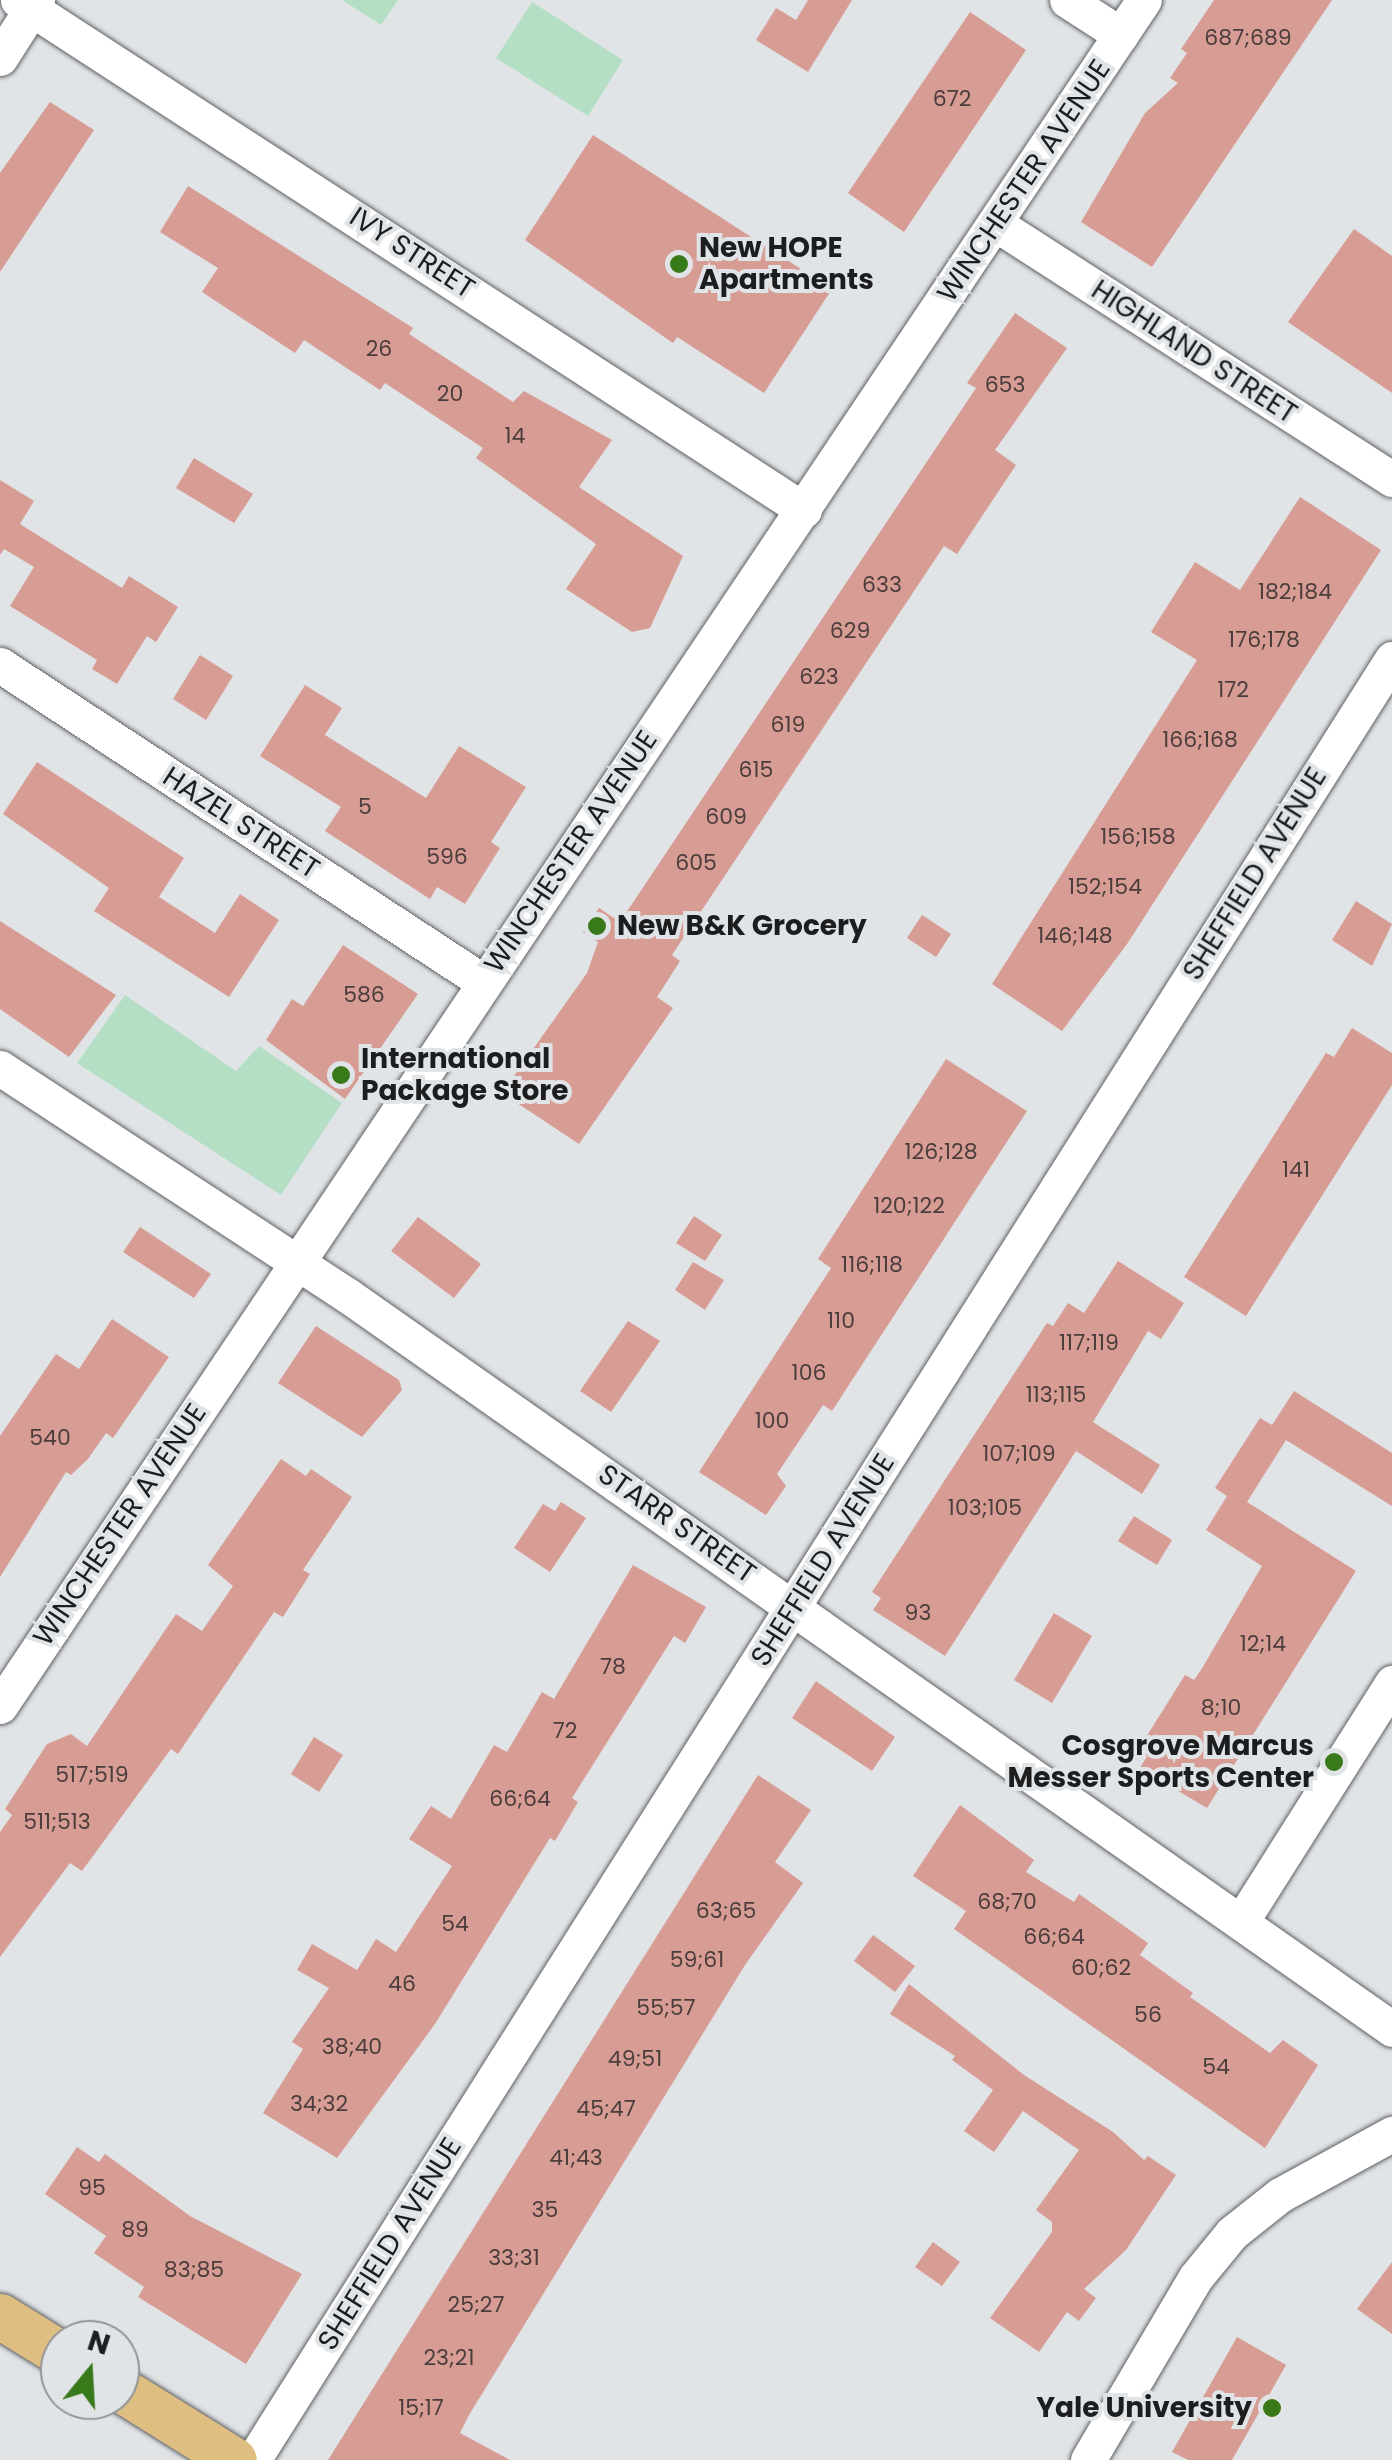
<!DOCTYPE html>
<style>
body{margin:0}
#map{position:relative;width:1392px;height:2460px;overflow:hidden;background:#e1e4e7;font-family:Poppins,sans-serif}
div>[style]{position:absolute}
.green>*{inset:0;background:#b5dfc5}
.building>*{inset:0;background:#d79c94}
.roads{filter:drop-shadow(0 0 2px #5e6063) drop-shadow(0 0 2px #5e6063)}
.minor>*{height:35px;margin:-17.5px;padding:0 17.5px;transform-origin:17.5px;border-radius:17.5px;background:#fff}
.major>*{height:45px;margin:-22.5px;padding:0 22.5px;transform-origin:22.5px;border-radius:22.5px;background:#dfbe81}
.dots>*{width:28px;height:28px;translate:-50% -50%;box-sizing:border-box;border:5px solid #e1e4e7;border-radius:50%}
span{translate:-50% -50%;white-space:nowrap;text-align:center;line-height:1.15;-webkit-text-stroke:8px #e1e4e7;paint-order:stroke}
.number-label{font-size:22px;color:#4b3d3c}
.number-label span{-webkit-text-stroke-width:0}
.street-label{font-size:28px;color:#1c1d1e}
.poi-label{font-size:28px;color:#1c1d1e;font-weight:700}
.left{translate:0 -50%;text-align:left}
.right{translate:-100% -50%;text-align:right}
.north{position:absolute;left:40px;top:2320px;width:100px;height:100px;box-sizing:border-box;background:#e1e4e7;border:2px solid #929497;border-radius:50%;rotate:18deg;font-size:28px;font-weight:700;line-height:40px;text-align:center;color:#1c1d1e}
.north::after{content:'';display:block;margin:auto;width:35px;height:45px;background:#387a19;clip-path:polygon(50% 0,100% 100%,50% 72%,0 100%)}
</style>
<div id="map">
<div class="green">
<div style="clip-path:polygon(342px 0,398px 0,381px 25px)"></div>
<div style="clip-path:polygon(532px 2px,623px 60px,588px 116px,496px 58px)"></div>
<div style="clip-path:polygon(125px 995px,236px 1071px,259px 1046px,342px 1103px,281px 1195px,77px 1063px)"></div>
</div>
<div class="building">
<div style="clip-path:polygon(808px 0,852px 0,808px 72px,756px 40px,776px 8px,796px 20px)"></div>
<div style="clip-path:polygon(1214px 0,1332px 0,1152px 267px,1081px 222px,1145px 113px,1178px 83px,1170px 78px,1187px 53px,1181px 49px)"></div>
<div style="clip-path:polygon(970px 12px,1026px 50px,904px 232px,848px 193px)"></div>
<div style="clip-path:polygon(50px 102px,94px 130px,0 272px,0 173px)"></div>
<div style="clip-path:polygon(593px 135px,832px 289px,764px 393px,677px 337px,673px 343px,525px 240px)"></div>
<div style="clip-path:polygon(188px 186px,413px 328px,409px 334px,513px 402px,524px 391px,612px 440px,579px 487px,683px 556px,650px 628px,632px 632px,566px 589px,596px 544px,476px 458px,483px 448px,385px 383px,380px 390px,304px 340px,295px 353px,202px 292px,218px 268px,160px 232px)"></div>
<div style="clip-path:polygon(1354px 229px,1392px 256px,1392px 393px,1288px 322px)"></div>
<div style="clip-path:polygon(1015px 313px,1067px 348px,995px 450px,1016px 465px,957px 554px,944px 546px,672px 955px,680px 961px,657px 997px,673px 1008px,579px 1144px,502px 1093px,587px 973px,598px 942px,583px 932px,599px 908px,620px 922px,976px 388px,967px 383px)"></div>
<div style="clip-path:polygon(194px 458px,253px 494px,234px 523px,176px 488px)"></div>
<div style="clip-path:polygon(0 480px,34px 501px,20px 524px,122px 588px,129px 576px,178px 607px,156px 642px,147px 636px,117px 684px,92px 669px,97px 660px,10px 606px,34px 567px,4px 549px,0 555px)"></div>
<div style="clip-path:polygon(1300px 497px,1381px 550px,1127px 944px,1062px 1031px,992px 984px,1197px 660px,1151px 632px,1195px 562px,1240px 590px)"></div>
<div style="clip-path:polygon(200px 655px,233px 676px,206px 720px,173px 699px)"></div>
<div style="clip-path:polygon(305px 685px,342px 708px,325px 735px,426px 798px,459px 746px,526px 787px,491px 842px,500px 848px,465px 904px,437px 887px,430px 899px,325px 831px,341px 807px,260px 756px)"></div>
<div style="clip-path:polygon(37px 762px,184px 858px,159px 897px,215px 933px,240px 894px,279px 920px,229px 997px,94px 911px,109px 888px,3px 814px)"></div>
<div style="clip-path:polygon(1356px 901px,1392px 924px,1372px 966px,1332px 940px)"></div>
<div style="clip-path:polygon(922px 915px,951px 934px,936px 957px,907px 938px)"></div>
<div style="clip-path:polygon(0 921px,116px 995px,69px 1057px,0 1009px)"></div>
<div style="clip-path:polygon(343px 945px,418px 994px,345px 1099px,266px 1040px,292px 999px,303px 1006px)"></div>
<div style="clip-path:polygon(1352px 1028px,1392px 1053px,1392px 1085px,1246px 1316px,1184px 1277px,1326px 1053px,1334px 1057px)"></div>
<div style="clip-path:polygon(946px 1059px,1027px 1111px,832px 1411px,823px 1405px,777px 1474px,786px 1486px,766px 1515px,699px 1472px,831px 1268px,818px 1259px)"></div>
<div style="clip-path:polygon(694px 1216px,722px 1235px,705px 1261px,676px 1243px)"></div>
<div style="clip-path:polygon(418px 1217px,481px 1264px,454px 1298px,391px 1251px)"></div>
<div style="clip-path:polygon(140px 1227px,211px 1274px,194px 1298px,123px 1252px)"></div>
<div style="clip-path:polygon(1118px 1261px,1184px 1303px,1161px 1339px,1148px 1331px,1093px 1422px,1160px 1465px,1142px 1494px,1076px 1451px,945px 1656px,873px 1610px,881px 1598px,872px 1592px,1047px 1323px,1053px 1326px,1068px 1303px,1084px 1313px)"></div>
<div style="clip-path:polygon(693px 1262px,724px 1280px,705px 1310px,675px 1290px)"></div>
<div style="clip-path:polygon(112px 1319px,169px 1357px,113px 1438px,106px 1433px,88px 1459px,71px 1475px,66px 1472px,0 1577px,0 1436px,56px 1354px,79px 1369px)"></div>
<div style="clip-path:polygon(628px 1321px,660px 1341px,611px 1412px,580px 1391px)"></div>
<div style="clip-path:polygon(316px 1326px,399px 1380px,402px 1390px,362px 1437px,278px 1383px)"></div>
<div style="clip-path:polygon(1294px 1391px,1392px 1453px,1392px 1506px,1286px 1440px,1247px 1502px,1356px 1571px,1207px 1808px,1140px 1768px,1147px 1756px,1138px 1750px,1185px 1675px,1194px 1680px,1201px 1670px,1262px 1566px,1206px 1530px,1227px 1496px,1215px 1488px,1260px 1418px,1272px 1425px)"></div>
<div style="clip-path:polygon(281px 1459px,306px 1476px,311px 1469px,352px 1497px,303px 1570px,310px 1574px,283px 1617px,274px 1612px,178px 1754px,171px 1749px,82px 1871px,70px 1863px,0 1957px,0 1832px,12px 1815px,5px 1809px,47px 1744px,71px 1734px,87px 1746px,176px 1614px,202px 1631px,233px 1586px,208px 1565px)"></div>
<div style="clip-path:polygon(561px 1502px,586px 1518px,550px 1572px,514px 1548px,543px 1504px,555px 1511px)"></div>
<div style="clip-path:polygon(1134px 1516px,1172px 1540px,1157px 1565px,1118px 1541px)"></div>
<div style="clip-path:polygon(633px 1565px,706px 1607px,685px 1643px,674px 1636px,572px 1798px,578px 1802px,555px 1841px,550px 1838px,435px 2024px,337px 2158px,263px 2113px,303px 2049px,292px 2042px,329px 1988px,297px 1970px,312px 1944px,357px 1970px,376px 1939px,396px 1952px,452px 1866px,409px 1839px,431px 1806px,451px 1819px,494px 1745px,507px 1752px,542px 1692px,554px 1699px)"></div>
<div style="clip-path:polygon(1054px 1613px,1092px 1636px,1052px 1703px,1014px 1680px)"></div>
<div style="clip-path:polygon(816px 1681px,895px 1737px,872px 1771px,792px 1718px)"></div>
<div style="clip-path:polygon(314px 1737px,343px 1755px,319px 1792px,291px 1774px)"></div>
<div style="clip-path:polygon(758px 1775px,811px 1810px,775px 1862px,803px 1883px,745px 1965px,469px 2415px,460px 2433px,510px 2460px,328px 2460px)"></div>
<div style="clip-path:polygon(960px 1805px,1034px 1860px,1026px 1872px,1074px 1902px,1079px 1894px,1148px 1943px,1140px 1955px,1193px 1993px,1190px 1997px,1270px 2053px,1283px 2040px,1318px 2065px,1265px 2148px,954px 1929px,966px 1911px,913px 1876px)"></div>
<div style="clip-path:polygon(873px 1935px,915px 1966px,895px 1992px,854px 1961px)"></div>
<div style="clip-path:polygon(909px 1984px,1024px 2075px,1113px 2132px,1144px 2160px,1148px 2156px,1176px 2175px,1126px 2250px,1084px 2289px,1096px 2298px,1079px 2321px,1067px 2312px,1039px 2352px,990px 2318px,1052px 2232px,1052px 2222px,1036px 2210px,1079px 2150px,1023px 2111px,994px 2152px,964px 2131px,993px 2090px,952px 2060px,955px 2056px,890px 2014px)"></div>
<div style="clip-path:polygon(77px 2147px,99px 2162px,105px 2154px,190px 2216px,302px 2274px,246px 2364px,138px 2297px,144px 2287px,94px 2253px,106px 2236px,45px 2194px)"></div>
<div style="clip-path:polygon(933px 2242px,960px 2262px,942px 2286px,915px 2267px)"></div>
<div style="clip-path:polygon(1392px 2262px,1392px 2334px,1357px 2309px)"></div>
<div style="clip-path:polygon(1237px 2337px,1286px 2365px,1232px 2460px,1188px 2460px,1172px 2452px)"></div>
</div>
<div class="roads">
<div class="minor">
<div style="left:18px;top:0;width:937px;rotate:32.98deg"></div>
<div style="left:1067px;top:0;width:64px;rotate:32.9deg"></div>
<div style="left:0;top:58px;width:69px;rotate:-57.5deg"></div>
<div style="left:996px;top:224px;width:471px;rotate:32.8deg"></div>
<div style="left:0;top:665px;width:576px;rotate:33.25deg"></div>
<div style="left:0;top:1068px;width:415px;rotate:33.2deg"></div>
<div style="left:347px;top:1295px;width:1277px;rotate:35.08deg"></div>
<div style="left:0;top:1706px;width:2054px;rotate:-56.16deg"></div>
<div style="left:1241px;top:1922px;width:283px;rotate:-57.7deg"></div>
<div style="left:253px;top:2460px;width:2131px;rotate:-57.69deg"></div>
<div style="left:1088px;top:2460px;width:212px;rotate:-59.5deg"></div>
<div style="left:1196px;top:2277px;width:57px;rotate:-50.7deg"></div>
<div style="left:1232px;top:2233px;width:61px;rotate:-38.4deg"></div>
<div style="left:1280px;top:2195px;width:128px;rotate:-28.6deg"></div>
</div>
<div class="major">
<div style="left:0;top:2316px;width:70px;rotate:31.7deg"></div>
<div style="left:120px;top:2389px;width:134px;rotate:31.9deg"></div>
</div>
</div>
<div class="dots">
<div style="left:679px;top:264px;background:#387a19"></div>
<div style="left:597px;top:926px;background:#387a19"></div>
<div style="left:341px;top:1075px;background:#387a19"></div>
<div style="left:1334px;top:1762px;background:#387a19"></div>
<div style="left:1272px;top:2408px;background:#387a19"></div>
</div>
<div class="number-label">
<span style="left:1248px;top:38px">687;689</span>
<span style="left:952px;top:99px">672</span>
<span style="left:379px;top:349px">26</span>
<span style="left:1005px;top:385px">653</span>
<span style="left:450px;top:394px">20</span>
<span style="left:515px;top:436px">14</span>
<span style="left:882px;top:585px">633</span>
<span style="left:1295px;top:592px">182;184</span>
<span style="left:850px;top:631px">629</span>
<span style="left:1264px;top:640px">176;178</span>
<span style="left:819px;top:677px">623</span>
<span style="left:1233px;top:690px">172</span>
<span style="left:788px;top:725px">619</span>
<span style="left:1200px;top:740px">166;168</span>
<span style="left:756px;top:770px">615</span>
<span style="left:365px;top:807px">5</span>
<span style="left:726px;top:817px">609</span>
<span style="left:1138px;top:837px">156;158</span>
<span style="left:447px;top:857px">596</span>
<span style="left:696px;top:863px">605</span>
<span style="left:1105px;top:887px">152;154</span>
<span style="left:1075px;top:936px">146;148</span>
<span style="left:364px;top:995px">586</span>
<span style="left:941px;top:1152px">126;128</span>
<span style="left:1296px;top:1170px">141</span>
<span style="left:909px;top:1206px">120;122</span>
<span style="left:872px;top:1265px">116;118</span>
<span style="left:841px;top:1321px">110</span>
<span style="left:1089px;top:1343px">117;119</span>
<span style="left:809px;top:1373px">106</span>
<span style="left:1056px;top:1395px">113;115</span>
<span style="left:772px;top:1421px">100</span>
<span style="left:50px;top:1438px">540</span>
<span style="left:1019px;top:1454px">107;109</span>
<span style="left:985px;top:1508px">103;105</span>
<span style="left:918px;top:1613px">93</span>
<span style="left:1263px;top:1644px">12;14</span>
<span style="left:613px;top:1667px">78</span>
<span style="left:1221px;top:1708px">8;10</span>
<span style="left:565px;top:1731px">72</span>
<span style="left:92px;top:1775px">517;519</span>
<span style="left:520px;top:1799px">66;64</span>
<span style="left:57px;top:1822px">511;513</span>
<span style="left:1007px;top:1902px">68;70</span>
<span style="left:726px;top:1911px">63;65</span>
<span style="left:455px;top:1924px">54</span>
<span style="left:1054px;top:1937px">66;64</span>
<span style="left:697px;top:1960px">59;61</span>
<span style="left:1101px;top:1968px">60;62</span>
<span style="left:402px;top:1984px">46</span>
<span style="left:666px;top:2008px">55;57</span>
<span style="left:1148px;top:2015px">56</span>
<span style="left:352px;top:2047px">38;40</span>
<span style="left:635px;top:2059px">49;51</span>
<span style="left:1216px;top:2067px">54</span>
<span style="left:319px;top:2104px">34;32</span>
<span style="left:606px;top:2109px">45;47</span>
<span style="left:576px;top:2158px">41;43</span>
<span style="left:92px;top:2188px">95</span>
<span style="left:545px;top:2210px">35</span>
<span style="left:135px;top:2230px">89</span>
<span style="left:514px;top:2258px">33;31</span>
<span style="left:194px;top:2270px">83;85</span>
<span style="left:476px;top:2305px">25;27</span>
<span style="left:449px;top:2358px">23;21</span>
<span style="left:421px;top:2408px">15;17</span>
</div>
<div class="street-label">
<span style="left:1024px;top:181px;rotate:-56deg">WINCHESTER AVENUE</span>
<span style="left:412px;top:253px;rotate:33deg">IVY STREET</span>
<span style="left:1194px;top:352px;rotate:33deg">HIGHLAND STREET</span>
<span style="left:241px;top:823px;rotate:33deg">HAZEL STREET</span>
<span style="left:571px;top:852px;rotate:-56deg">WINCHESTER AVENUE</span>
<span style="left:1255px;top:874px;rotate:-58deg">SHEFFIELD AVENUE</span>
<span style="left:677px;top:1524px;rotate:35deg">STARR STREET</span>
<span style="left:120px;top:1525px;rotate:-56deg">WINCHESTER AVENUE</span>
<span style="left:823px;top:1560px;rotate:-58deg">SHEFFIELD AVENUE</span>
<span style="left:390px;top:2244px;rotate:-58deg">SHEFFIELD AVENUE</span>
</div>
<div class="poi-label">
<span class="left" style="left:699px;top:264px">New HOPE<br>Apartments</span>
<span class="left" style="left:617px;top:926px">New B&amp;K Grocery</span>
<span class="left" style="left:361px;top:1075px">International<br>Package Store</span>
<span class="right" style="left:1314px;top:1762px">Cosgrove Marcus<br>Messer Sports Center</span>
<span class="right" style="left:1252px;top:2408px">Yale University</span>
</div>
<div class="north">N</div>
</div>
